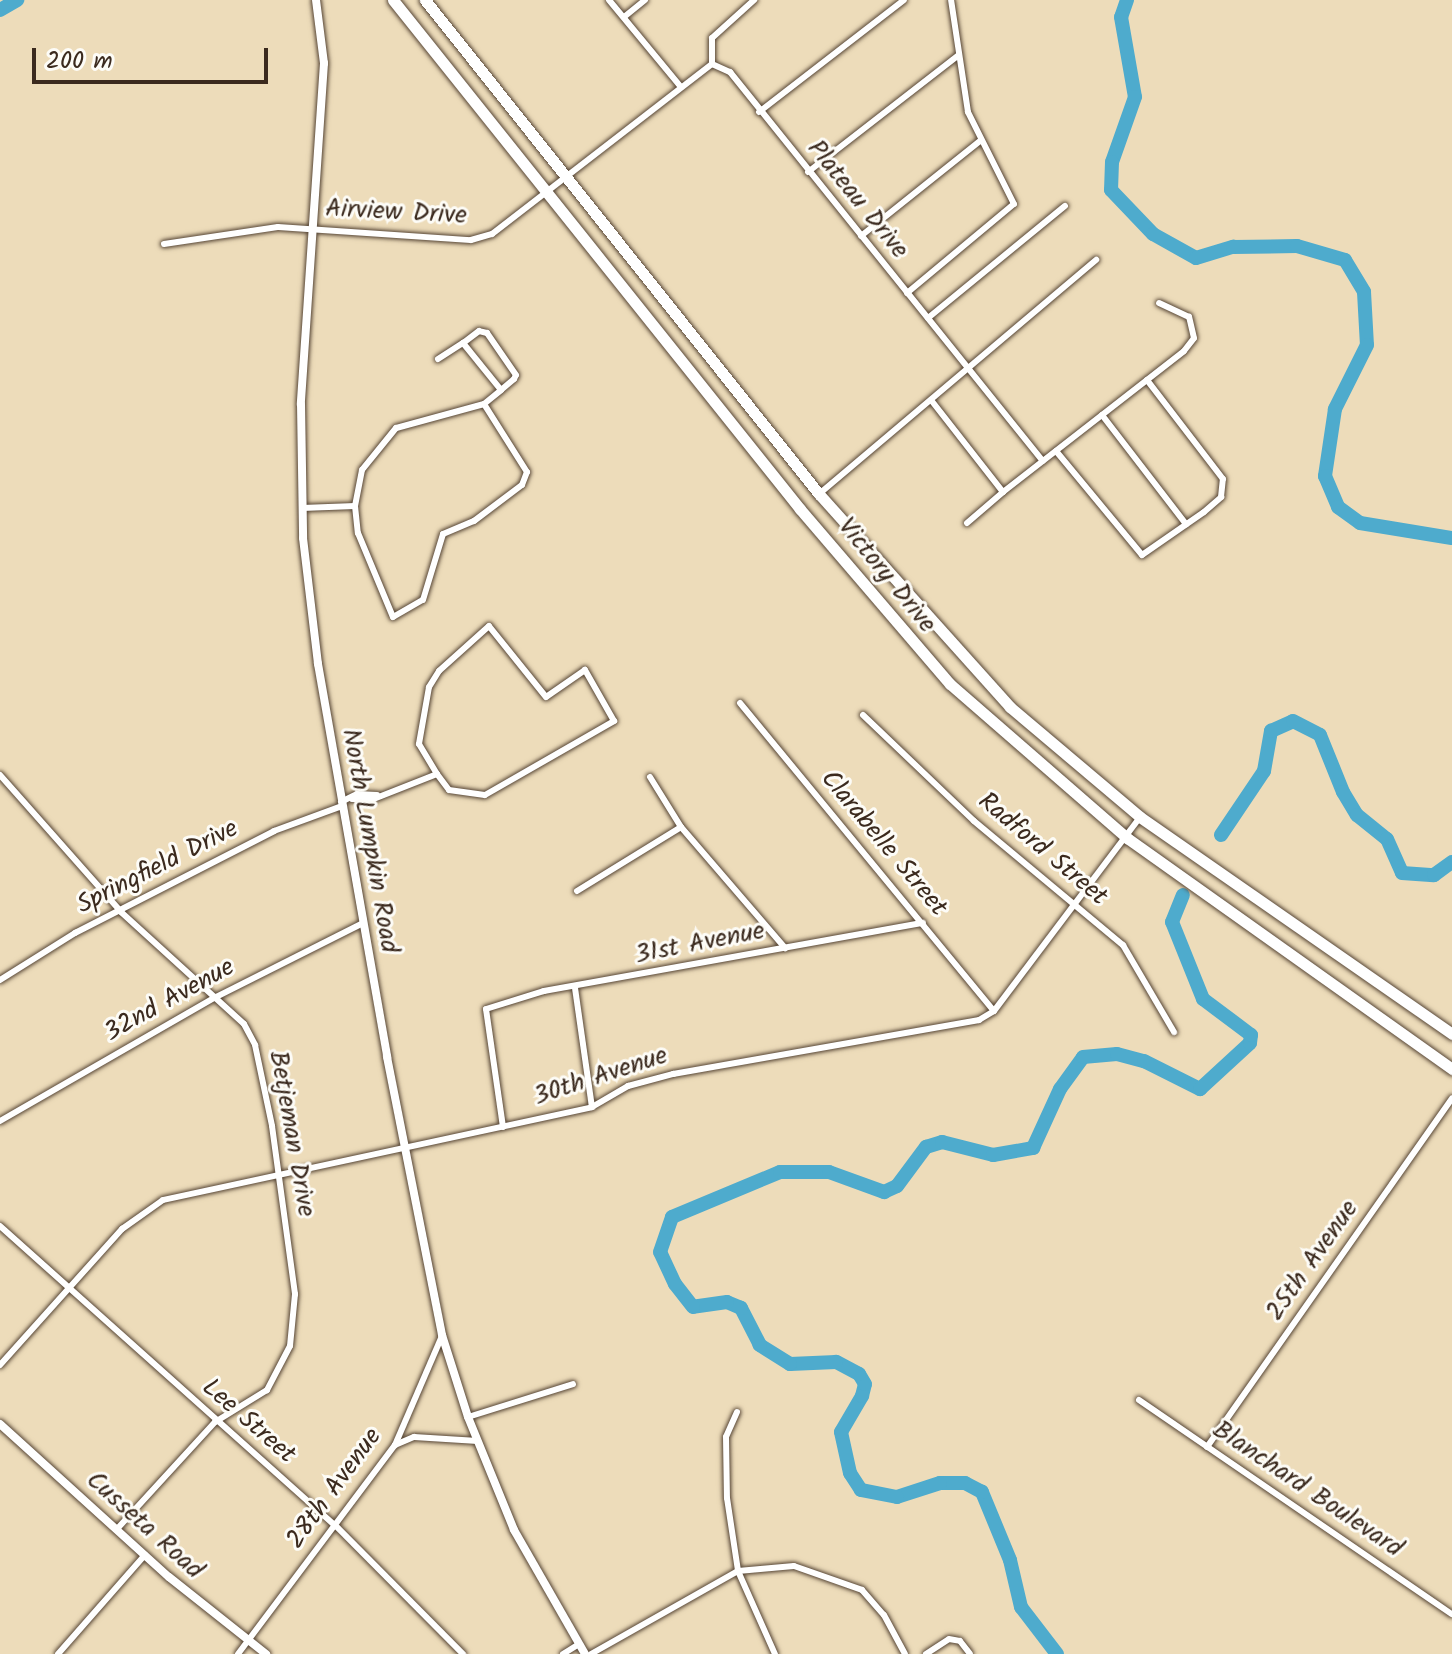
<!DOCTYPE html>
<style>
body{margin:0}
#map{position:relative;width:1452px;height:1654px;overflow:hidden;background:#eddcba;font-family:Kalam,sans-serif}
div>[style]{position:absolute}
.river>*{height:14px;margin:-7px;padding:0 7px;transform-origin:7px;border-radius:7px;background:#4eabcd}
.roads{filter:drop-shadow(0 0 2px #564535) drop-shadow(0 0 2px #564535)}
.minor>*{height:6px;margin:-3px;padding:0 3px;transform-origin:3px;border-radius:3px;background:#fff}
.tertiary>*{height:8px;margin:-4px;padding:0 4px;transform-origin:4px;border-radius:4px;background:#fff}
.trunk>*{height:11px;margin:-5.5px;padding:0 5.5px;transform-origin:5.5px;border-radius:5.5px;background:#fff}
span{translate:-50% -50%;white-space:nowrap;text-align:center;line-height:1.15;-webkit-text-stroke:6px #fdfcf7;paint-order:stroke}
.street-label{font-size:26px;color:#3b2a1e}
.scale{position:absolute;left:32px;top:48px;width:236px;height:36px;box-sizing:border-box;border:4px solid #3b2a1e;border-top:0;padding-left:10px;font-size:24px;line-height:28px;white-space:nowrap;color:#3b2a1e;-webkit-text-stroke:6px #fdfcf7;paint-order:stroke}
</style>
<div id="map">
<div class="river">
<div style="left:1127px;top:0;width:18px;rotate:109deg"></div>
<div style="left:1121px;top:17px;width:81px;rotate:80.1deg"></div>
<div style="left:1135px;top:97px;width:69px;rotate:109.5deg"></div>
<div style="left:1112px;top:162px;width:28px;rotate:92deg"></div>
<div style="left:1111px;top:190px;width:61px;rotate:46.3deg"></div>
<div style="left:1153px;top:234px;width:49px;rotate:29.2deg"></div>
<div style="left:1196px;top:258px;width:39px;rotate:-17deg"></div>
<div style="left:1233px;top:247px;width:64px;rotate:-0.9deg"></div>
<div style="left:1297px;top:246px;width:50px;rotate:16.3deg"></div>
<div style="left:1345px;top:260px;width:37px;rotate:59deg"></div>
<div style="left:1364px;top:292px;width:53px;rotate:86.8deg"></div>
<div style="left:1367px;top:345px;width:72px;rotate:116.6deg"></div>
<div style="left:1335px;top:409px;width:68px;rotate:98.5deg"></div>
<div style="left:1325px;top:476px;width:34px;rotate:67deg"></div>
<div style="left:1338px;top:507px;width:27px;rotate:36deg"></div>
<div style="left:1360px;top:523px;width:93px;rotate:9.3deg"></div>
<div style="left:0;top:10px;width:20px;rotate:-30deg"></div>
<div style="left:1221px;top:835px;width:77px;rotate:-56.1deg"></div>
<div style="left:1264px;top:771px;width:41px;rotate:-80.1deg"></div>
<div style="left:1271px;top:731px;width:24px;rotate:-24deg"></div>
<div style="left:1293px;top:721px;width:30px;rotate:27deg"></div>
<div style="left:1320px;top:735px;width:61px;rotate:68deg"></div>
<div style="left:1343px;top:792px;width:27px;rotate:59deg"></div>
<div style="left:1357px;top:815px;width:38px;rotate:39deg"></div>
<div style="left:1387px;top:839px;width:37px;rotate:66deg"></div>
<div style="left:1402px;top:873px;width:32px;rotate:4deg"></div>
<div style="left:1434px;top:875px;width:22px;rotate:-36deg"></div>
<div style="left:1057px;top:1654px;width:59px;rotate:-127.5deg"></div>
<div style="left:1021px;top:1607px;width:48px;rotate:-103.2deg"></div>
<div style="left:1010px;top:1560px;width:74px;rotate:-112.4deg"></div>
<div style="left:982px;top:1492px;width:19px;rotate:-152deg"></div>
<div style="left:965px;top:1483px;width:25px;rotate:180deg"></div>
<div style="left:940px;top:1483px;width:45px;rotate:162deg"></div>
<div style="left:897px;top:1497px;width:37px;rotate:-169deg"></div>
<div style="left:861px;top:1490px;width:20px;rotate:-123deg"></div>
<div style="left:850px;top:1473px;width:42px;rotate:-102.4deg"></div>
<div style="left:841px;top:1432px;width:42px;rotate:-59.7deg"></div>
<div style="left:862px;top:1396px;width:12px;rotate:-76deg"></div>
<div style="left:865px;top:1384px;width:12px;rotate:-121deg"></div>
<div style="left:859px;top:1374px;width:26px;rotate:-152deg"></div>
<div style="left:836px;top:1362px;width:46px;rotate:177.5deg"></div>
<div style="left:790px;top:1364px;width:36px;rotate:-148deg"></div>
<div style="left:760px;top:1345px;width:42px;rotate:-117.2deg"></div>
<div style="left:741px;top:1308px;width:15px;rotate:-157deg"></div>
<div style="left:727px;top:1302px;width:34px;rotate:172deg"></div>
<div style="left:693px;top:1307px;width:29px;rotate:-128deg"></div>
<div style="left:675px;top:1284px;width:35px;rotate:-115deg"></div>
<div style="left:660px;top:1252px;width:37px;rotate:-71deg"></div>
<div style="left:672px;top:1217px;width:117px;rotate:-22.6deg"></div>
<div style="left:780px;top:1172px;width:49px"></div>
<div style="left:829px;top:1172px;width:59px;rotate:20deg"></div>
<div style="left:884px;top:1192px;width:14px;rotate:-25deg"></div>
<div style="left:897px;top:1186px;width:49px;rotate:-53.4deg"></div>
<div style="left:926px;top:1147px;width:17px;rotate:-17deg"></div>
<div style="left:942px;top:1142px;width:53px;rotate:14.3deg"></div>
<div style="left:993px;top:1155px;width:41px;rotate:-9.9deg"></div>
<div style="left:1033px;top:1148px;width:65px;rotate:-65.4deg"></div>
<div style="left:1060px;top:1089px;width:39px;rotate:-54deg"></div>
<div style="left:1083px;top:1057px;width:34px;rotate:-5deg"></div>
<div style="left:1117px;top:1054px;width:28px;rotate:15deg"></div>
<div style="left:1144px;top:1061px;width:63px;rotate:26.6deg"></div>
<div style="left:1200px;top:1089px;width:68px;rotate:-42.6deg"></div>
<div style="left:1250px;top:1043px;width:8px;rotate:-83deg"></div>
<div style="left:1251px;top:1035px;width:60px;rotate:-143.1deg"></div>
<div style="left:1203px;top:999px;width:83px;rotate:-111.9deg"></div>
<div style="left:1172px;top:922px;width:29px;rotate:-68deg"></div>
</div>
<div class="roads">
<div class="minor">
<div style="left:609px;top:0;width:113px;rotate:50.4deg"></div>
<div style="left:624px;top:17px;width:27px;rotate:-39deg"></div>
<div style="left:712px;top:64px;width:20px;rotate:24deg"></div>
<div style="left:730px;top:72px;width:499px;rotate:51.2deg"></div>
<div style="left:712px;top:64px;width:26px;rotate:-90deg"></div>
<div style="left:712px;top:38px;width:57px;rotate:-42.1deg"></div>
<div style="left:759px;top:112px;width:183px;rotate:-37.7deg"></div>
<div style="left:808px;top:172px;width:191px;rotate:-37.8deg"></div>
<div style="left:861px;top:236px;width:152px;rotate:-38.6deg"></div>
<div style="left:164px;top:244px;width:115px;rotate:-8.5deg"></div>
<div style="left:278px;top:227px;width:193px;rotate:3.9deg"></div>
<div style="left:471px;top:240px;width:22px;rotate:-16deg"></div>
<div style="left:492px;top:234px;width:278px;rotate:-37.7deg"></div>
<div style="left:907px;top:293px;width:139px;rotate:-39.8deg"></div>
<div style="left:1014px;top:204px;width:103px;rotate:-116.6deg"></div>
<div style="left:968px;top:112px;width:113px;rotate:-98.6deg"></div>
<div style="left:928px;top:318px;width:177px;rotate:-39.3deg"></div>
<div style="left:438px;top:359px;width:30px;rotate:-33deg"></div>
<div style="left:931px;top:400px;width:117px;rotate:52deg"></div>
<div style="left:1003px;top:492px;width:229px;rotate:-37.9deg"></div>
<div style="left:1184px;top:351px;width:16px;rotate:-52deg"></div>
<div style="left:1194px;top:338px;width:22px;rotate:-103deg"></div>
<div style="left:1189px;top:317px;width:33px;rotate:-155deg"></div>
<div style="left:484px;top:404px;width:22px;rotate:-39deg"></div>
<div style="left:501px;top:390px;width:17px;rotate:-40deg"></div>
<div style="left:514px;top:379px;width:4px;rotate:-63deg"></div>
<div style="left:516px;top:375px;width:51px;rotate:-124.6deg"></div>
<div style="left:487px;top:333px;width:8px;rotate:-166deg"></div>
<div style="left:479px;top:331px;width:20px;rotate:143deg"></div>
<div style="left:463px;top:343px;width:60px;rotate:51deg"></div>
<div style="left:1102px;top:415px;width:138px;rotate:52.4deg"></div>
<div style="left:1056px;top:451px;width:135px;rotate:50.4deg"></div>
<div style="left:1142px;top:555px;width:75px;rotate:-34.7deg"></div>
<div style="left:1204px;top:512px;width:23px;rotate:-41deg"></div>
<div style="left:1221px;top:497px;width:18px;rotate:-84deg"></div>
<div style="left:1223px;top:479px;width:125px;rotate:-127.5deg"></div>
<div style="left:819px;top:494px;width:363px;rotate:-40.2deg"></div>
<div style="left:302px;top:508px;width:53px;rotate:-2.2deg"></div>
<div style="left:355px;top:506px;width:27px;rotate:84deg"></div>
<div style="left:358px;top:533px;width:91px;rotate:67.4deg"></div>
<div style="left:393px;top:617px;width:34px;rotate:-30deg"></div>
<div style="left:423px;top:600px;width:69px;rotate:-73.1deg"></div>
<div style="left:443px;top:534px;width:34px;rotate:-23deg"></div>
<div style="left:474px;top:521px;width:60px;rotate:-36.9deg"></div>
<div style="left:522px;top:485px;width:14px;rotate:-69deg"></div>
<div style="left:527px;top:472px;width:80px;rotate:-122.3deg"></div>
<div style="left:484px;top:404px;width:91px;rotate:164.7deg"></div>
<div style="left:396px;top:428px;width:54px;rotate:129deg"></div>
<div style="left:362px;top:470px;width:37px;rotate:101deg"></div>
<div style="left:967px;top:523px;width:48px;rotate:-40.7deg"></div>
<div style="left:740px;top:703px;width:399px;rotate:50.5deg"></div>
<div style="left:863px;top:715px;width:153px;rotate:43.7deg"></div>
<div style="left:974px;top:821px;width:194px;rotate:39.8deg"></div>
<div style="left:1123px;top:945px;width:101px;rotate:59.6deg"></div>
<div style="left:0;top:775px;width:183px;rotate:48.5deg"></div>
<div style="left:121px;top:912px;width:166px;rotate:42.3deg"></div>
<div style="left:244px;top:1024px;width:24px;rotate:62deg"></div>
<div style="left:255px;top:1045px;width:83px;rotate:78.1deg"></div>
<div style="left:272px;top:1126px;width:170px;rotate:82.2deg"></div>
<div style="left:295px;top:1294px;width:52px;rotate:95.5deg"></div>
<div style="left:290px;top:1346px;width:50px;rotate:117.6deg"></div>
<div style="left:267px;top:1390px;width:61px;rotate:148.4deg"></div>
<div style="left:215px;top:1422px;width:145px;rotate:132.5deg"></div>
<div style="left:650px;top:777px;width:59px;rotate:58.2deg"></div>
<div style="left:681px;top:827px;width:160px;rotate:49.3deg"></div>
<div style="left:352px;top:799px;width:19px;rotate:3deg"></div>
<div style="left:371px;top:800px;width:71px;rotate:-21.5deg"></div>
<div style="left:437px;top:774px;width:20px;rotate:53deg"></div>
<div style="left:449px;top:790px;width:36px;rotate:8deg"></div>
<div style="left:485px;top:795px;width:149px;rotate:-29.8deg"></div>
<div style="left:614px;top:721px;width:59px;rotate:-119.6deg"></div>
<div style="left:585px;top:670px;width:47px;rotate:145.3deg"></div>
<div style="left:546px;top:697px;width:91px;rotate:-128.8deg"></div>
<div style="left:489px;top:626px;width:67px;rotate:138deg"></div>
<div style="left:439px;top:671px;width:19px;rotate:122deg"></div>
<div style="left:429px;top:687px;width:58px;rotate:100deg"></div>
<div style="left:419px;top:744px;width:35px;rotate:59deg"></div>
<div style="left:341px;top:802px;width:18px;rotate:-27deg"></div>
<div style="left:357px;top:794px;width:20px;rotate:3deg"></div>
<div style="left:577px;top:891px;width:122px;rotate:-31.6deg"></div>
<div style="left:0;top:980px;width:89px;rotate:-32.1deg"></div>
<div style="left:75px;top:933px;width:224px;rotate:-27.1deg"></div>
<div style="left:274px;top:831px;width:72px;rotate:-20.2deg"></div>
<div style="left:575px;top:988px;width:120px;rotate:81.9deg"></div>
<div style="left:0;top:1121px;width:249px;rotate:-29.9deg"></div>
<div style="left:216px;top:997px;width:165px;rotate:-26.7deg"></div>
<div style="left:503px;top:1127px;width:119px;rotate:-98.2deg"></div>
<div style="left:486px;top:1009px;width:61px;rotate:-17.2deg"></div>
<div style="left:544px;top:991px;width:385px;rotate:-10.2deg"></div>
<div style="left:0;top:1226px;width:449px;rotate:41.8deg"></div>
<div style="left:335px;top:1525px;width:182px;rotate:45.2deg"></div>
<div style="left:0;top:1365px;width:183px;rotate:-48.1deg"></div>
<div style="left:122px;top:1229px;width:50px;rotate:-35.3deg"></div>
<div style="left:163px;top:1200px;width:439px;rotate:-12.2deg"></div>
<div style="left:592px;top:1107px;width:42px;rotate:-30.3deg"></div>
<div style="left:628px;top:1086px;width:47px;rotate:-14.9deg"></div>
<div style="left:673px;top:1074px;width:311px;rotate:-10deg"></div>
<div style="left:979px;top:1020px;width:17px;rotate:-31deg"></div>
<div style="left:994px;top:1011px;width:243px;rotate:-53deg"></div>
<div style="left:1139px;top:1400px;width:379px;rotate:34.4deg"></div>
<div style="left:737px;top:1412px;width:27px;rotate:114deg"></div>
<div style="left:726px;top:1437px;width:61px;rotate:89.1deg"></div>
<div style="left:727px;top:1498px;width:74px;rotate:81.4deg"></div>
<div style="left:738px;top:1571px;width:91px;rotate:66deg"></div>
<div style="left:468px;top:1417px;width:110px;rotate:-17.4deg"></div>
<div style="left:395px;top:1445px;width:21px;rotate:-23deg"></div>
<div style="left:414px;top:1437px;width:64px;rotate:3.6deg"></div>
<div style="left:1207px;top:1447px;width:426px;rotate:-54.9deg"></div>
<div style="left:58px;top:1654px;width:132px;rotate:-48.7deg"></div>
<div style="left:238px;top:1654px;width:261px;rotate:-53.1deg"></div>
<div style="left:395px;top:1445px;width:119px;rotate:-66.7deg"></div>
<div style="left:563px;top:1654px;width:19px;rotate:-32deg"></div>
<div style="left:591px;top:1654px;width:169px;rotate:-29.5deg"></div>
<div style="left:738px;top:1571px;width:56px;rotate:-5.1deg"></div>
<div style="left:794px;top:1566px;width:72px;rotate:19.4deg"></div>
<div style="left:862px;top:1590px;width:33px;rotate:49deg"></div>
<div style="left:884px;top:1615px;width:44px;rotate:61.7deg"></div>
<div style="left:926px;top:1654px;width:27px;rotate:-33deg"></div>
<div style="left:949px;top:1639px;width:11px;rotate:10deg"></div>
<div style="left:960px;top:1641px;width:16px;rotate:52deg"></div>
</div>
<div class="tertiary">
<div style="left:316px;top:0;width:64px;rotate:82.8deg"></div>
<div style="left:324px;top:63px;width:342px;rotate:93.9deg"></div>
<div style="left:301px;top:404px;width:134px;rotate:89.1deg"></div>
<div style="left:303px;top:538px;width:127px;rotate:83.2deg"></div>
<div style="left:318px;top:664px;width:399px;rotate:80deg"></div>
<div style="left:387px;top:1057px;width:283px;rotate:78.8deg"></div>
<div style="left:442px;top:1335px;width:86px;rotate:72.4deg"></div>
<div style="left:468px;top:1417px;width:122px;rotate:67.8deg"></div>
<div style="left:514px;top:1530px;width:143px;rotate:60.2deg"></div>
<div style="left:0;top:1424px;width:228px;rotate:42.2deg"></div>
<div style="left:169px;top:1577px;width:124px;rotate:38.4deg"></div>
</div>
<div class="trunk">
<div style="left:393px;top:0;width:652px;rotate:51.35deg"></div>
<div style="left:800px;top:509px;width:230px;rotate:49.4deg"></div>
<div style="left:950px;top:684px;width:235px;rotate:41deg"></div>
<div style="left:1127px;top:838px;width:399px;rotate:35.4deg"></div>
<div style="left:425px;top:0;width:632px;rotate:51.43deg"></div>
<div style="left:819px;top:494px;width:286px;rotate:48.1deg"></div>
<div style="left:1010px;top:707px;width:170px;rotate:40.2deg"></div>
<div style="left:1140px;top:817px;width:380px;rotate:34.8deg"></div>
</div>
</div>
<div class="street-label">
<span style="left:857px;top:200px;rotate:51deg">Plateau Drive</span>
<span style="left:396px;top:213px;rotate:3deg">Airview Drive</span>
<span style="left:886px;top:576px;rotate:51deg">Victory Drive</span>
<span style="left:369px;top:841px;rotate:80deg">North Lumpkin Road</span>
<span style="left:883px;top:844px;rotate:50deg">Clarabelle Street</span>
<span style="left:1042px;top:850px;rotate:40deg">Radford Street</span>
<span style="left:158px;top:868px;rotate:-27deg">Springfield Drive</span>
<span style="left:700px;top:944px;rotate:-11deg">31st Avenue</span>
<span style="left:170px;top:1001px;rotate:-29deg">32nd Avenue</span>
<span style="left:601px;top:1077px;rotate:-18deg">30th Avenue</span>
<span style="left:291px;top:1134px;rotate:80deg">Betjeman Drive</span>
<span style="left:1313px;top:1261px;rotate:-55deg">25th Avenue</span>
<span style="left:248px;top:1422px;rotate:41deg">Lee Street</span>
<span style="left:335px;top:1489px;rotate:-54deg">28th Avenue</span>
<span style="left:1307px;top:1490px;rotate:34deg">Blanchard Boulevard</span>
<span style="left:144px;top:1526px;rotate:42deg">Cusseta Road</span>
</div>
<div class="scale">200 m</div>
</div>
